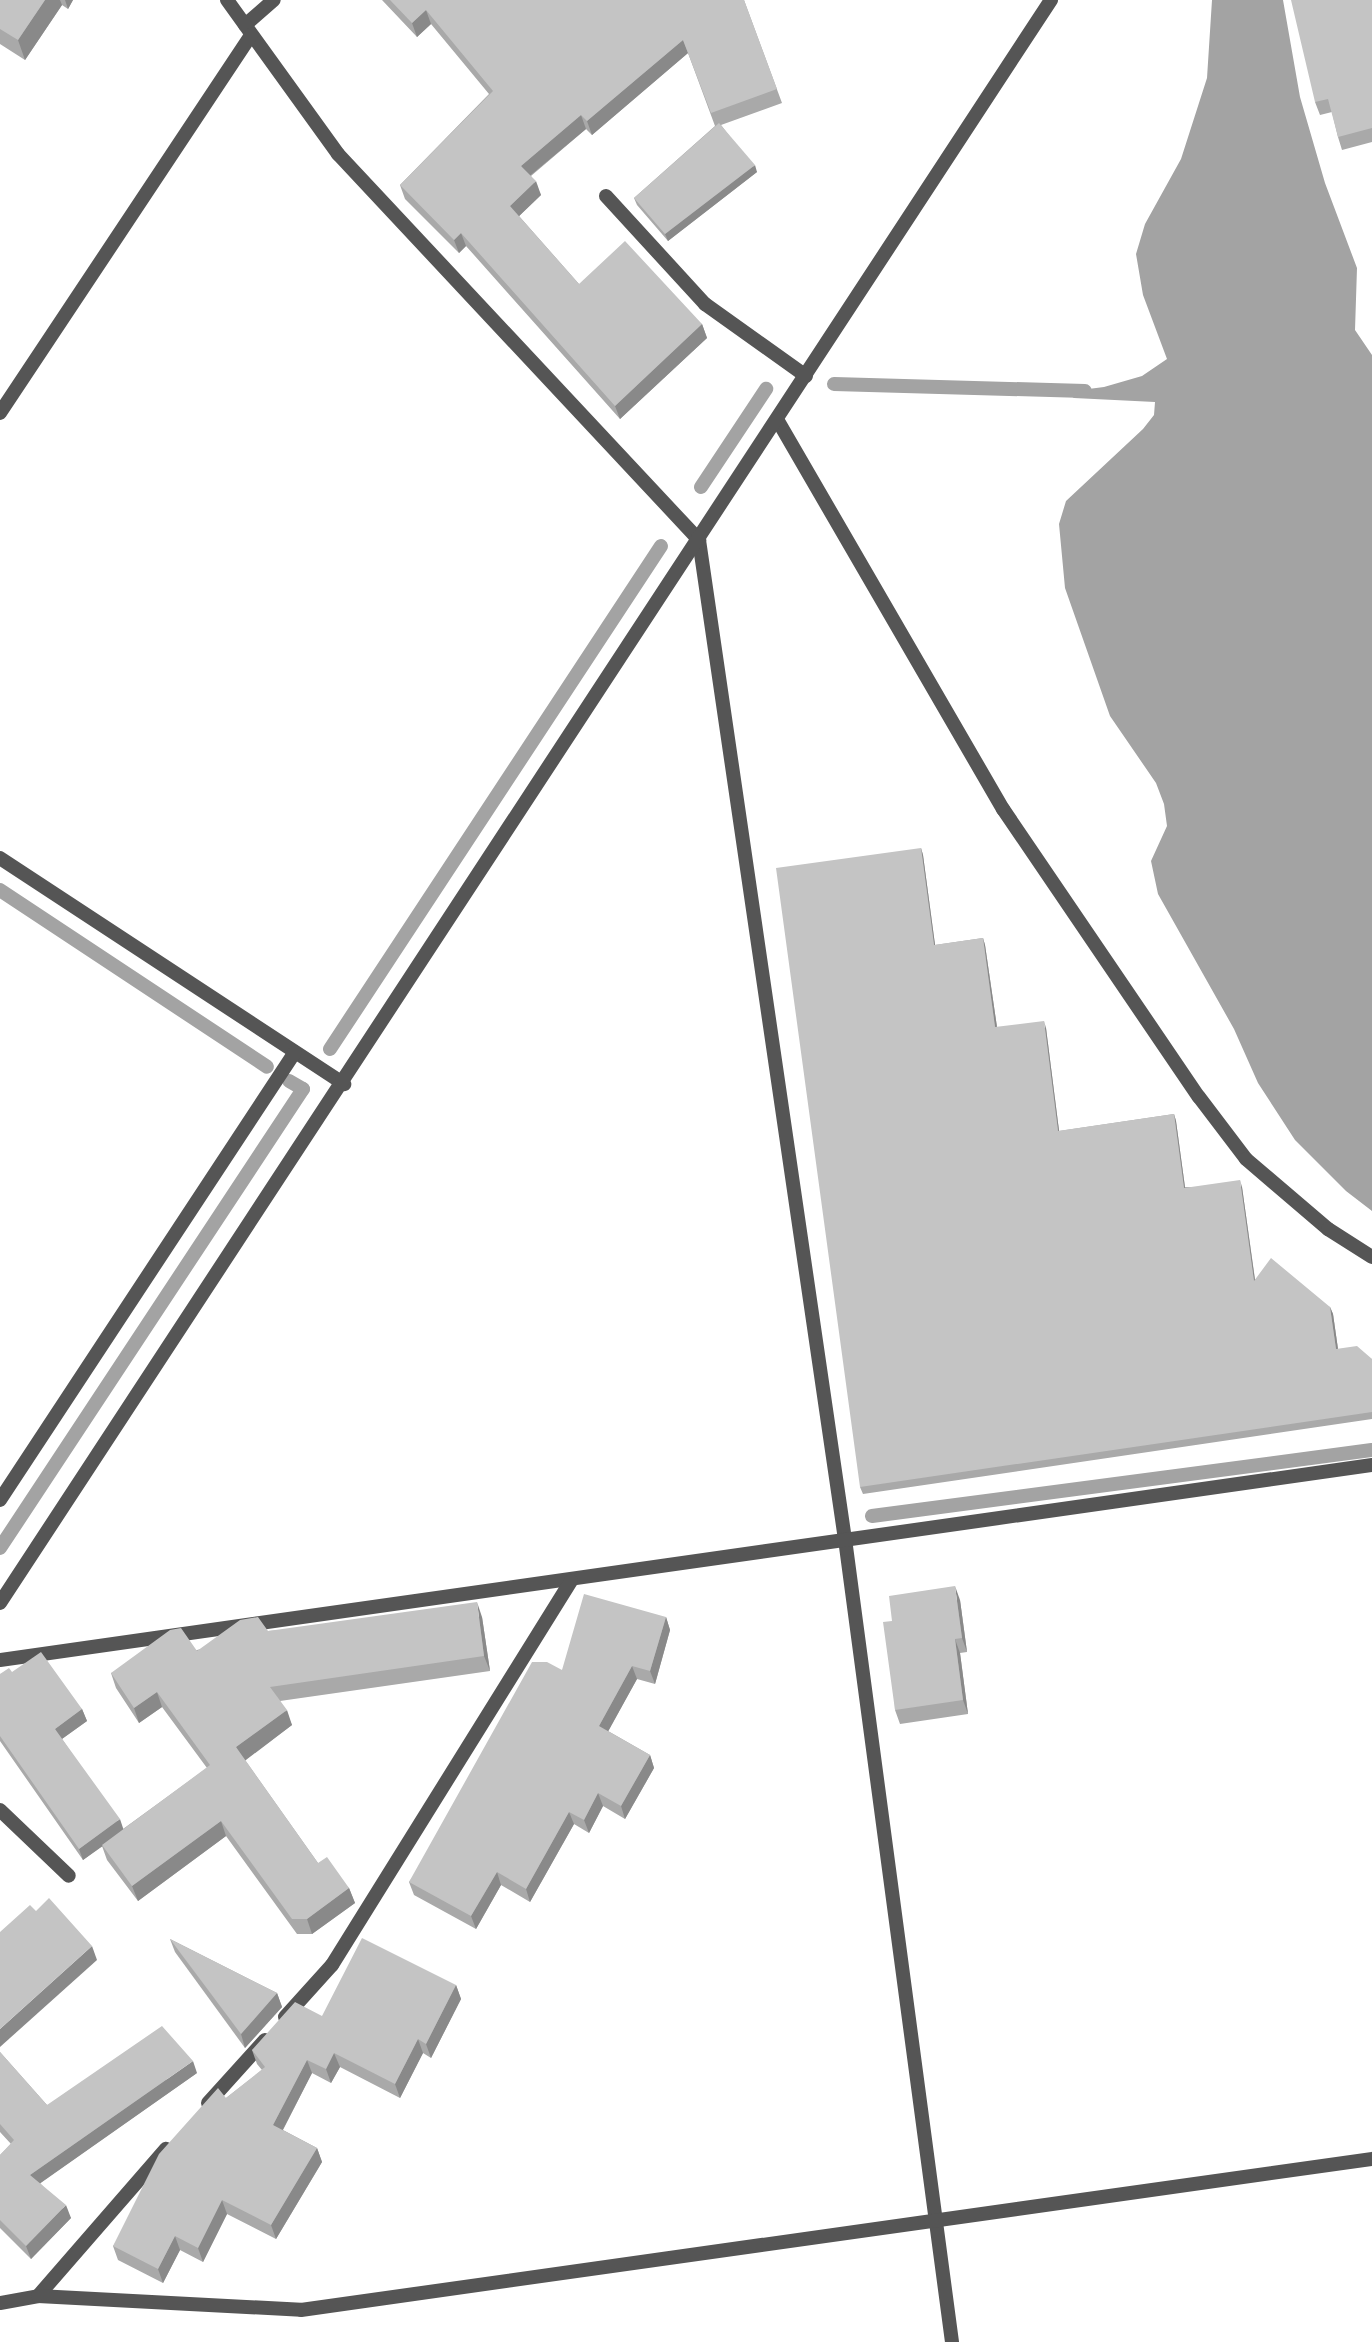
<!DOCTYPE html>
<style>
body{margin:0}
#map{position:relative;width:1372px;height:2342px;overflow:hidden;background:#fff;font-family:Signika,sans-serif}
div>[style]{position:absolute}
.water>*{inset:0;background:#a3a3a3}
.stream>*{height:14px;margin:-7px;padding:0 7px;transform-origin:7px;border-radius:7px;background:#a3a3a3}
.service>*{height:14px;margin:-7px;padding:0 7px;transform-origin:7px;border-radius:7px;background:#555}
.minor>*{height:14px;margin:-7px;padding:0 7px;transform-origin:7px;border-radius:7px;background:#555}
.wall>*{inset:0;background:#a9a9a9}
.shaded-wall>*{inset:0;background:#898989}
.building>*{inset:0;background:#c4c4c4}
span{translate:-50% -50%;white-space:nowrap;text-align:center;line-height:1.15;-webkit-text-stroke:5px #fff;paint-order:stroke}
</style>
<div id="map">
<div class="water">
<div style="clip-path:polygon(1212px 0,1283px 0,1300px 97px,1325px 183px,1357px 268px,1355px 330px,1372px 355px,1372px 1211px,1346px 1191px,1295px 1140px,1258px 1083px,1234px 1029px,1158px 894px,1151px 861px,1167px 826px,1164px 804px,1156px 783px,1110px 716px,1065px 588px,1059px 524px,1066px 501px,1143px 429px,1154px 415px,1155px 402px,1074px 398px,1065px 392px,1104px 387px,1142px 376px,1167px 359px,1143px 295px,1136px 254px,1145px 224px,1181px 159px,1207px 78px)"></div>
</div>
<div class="stream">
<div style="left:834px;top:384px;width:251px;rotate:1.6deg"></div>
<div style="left:701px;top:487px;width:118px;rotate:-56.4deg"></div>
<div style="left:0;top:890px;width:320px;rotate:33.5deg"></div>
<div style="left:330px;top:1049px;width:602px;rotate:-56.65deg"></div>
<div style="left:872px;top:1516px;width:504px;rotate:-7.52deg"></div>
<div style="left:0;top:1548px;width:550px;rotate:-56.57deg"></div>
<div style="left:303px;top:1089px;width:16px;rotate:-150deg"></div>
</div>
<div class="service">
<div style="left:245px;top:25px;width:38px;rotate:-41deg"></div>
<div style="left:606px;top:196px;width:147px;rotate:47.5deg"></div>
<div style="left:705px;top:304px;width:124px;rotate:35.5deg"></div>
<div style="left:0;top:1810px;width:95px;rotate:43.7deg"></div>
</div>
<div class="minor">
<div style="left:227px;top:0;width:190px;rotate:54.2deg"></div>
<div style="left:338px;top:154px;width:529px;rotate:46.92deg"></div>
<div style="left:699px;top:540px;width:1010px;rotate:81.69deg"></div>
<div style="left:845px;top:1539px;width:810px;rotate:82.41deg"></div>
<div style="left:0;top:413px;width:454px;rotate:-56.4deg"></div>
<div style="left:778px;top:421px;width:449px;rotate:59.9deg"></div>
<div style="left:1003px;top:809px;width:348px;rotate:55.8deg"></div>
<div style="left:1199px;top:1097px;width:78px;rotate:52.8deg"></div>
<div style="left:1246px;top:1159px;width:108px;rotate:40.5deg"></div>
<div style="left:1328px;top:1229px;width:52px;rotate:32.5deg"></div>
<div style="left:0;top:858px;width:412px;rotate:33.3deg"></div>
<div style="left:0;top:1500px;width:536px;rotate:-56.64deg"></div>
<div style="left:0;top:1603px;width:1917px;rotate:-56.75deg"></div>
<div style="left:0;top:1660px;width:1386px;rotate:-8.09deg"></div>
<div style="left:285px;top:2017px;width:70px;rotate:-47.9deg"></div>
<div style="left:332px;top:1965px;width:452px;rotate:-58.1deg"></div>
<div style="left:208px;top:2103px;width:85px;rotate:-47.9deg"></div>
<div style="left:38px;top:2296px;width:195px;rotate:-49deg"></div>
<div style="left:0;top:2303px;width:39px;rotate:-10deg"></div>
<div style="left:38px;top:2296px;width:263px;rotate:3deg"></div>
<div style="left:301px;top:2310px;width:1082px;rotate:-8.03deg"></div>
</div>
<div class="wall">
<div style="clip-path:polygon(0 0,73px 0,68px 9px,62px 5px,25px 60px,0 44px)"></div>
<div style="clip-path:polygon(382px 0,744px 0,782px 103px,721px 125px,757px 172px,668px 241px,637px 205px,634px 198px,715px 126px,688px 53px,592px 135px,586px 129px,531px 176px,541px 195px,519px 216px,579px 284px,702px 324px,707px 338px,620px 419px,466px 246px,459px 253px,405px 199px,400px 185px,489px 94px,431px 24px,417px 37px)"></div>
<div style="clip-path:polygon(1372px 0,1372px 142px,1342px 150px,1338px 137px,1332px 112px,1320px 115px,1315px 102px)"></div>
<div style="clip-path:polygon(921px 848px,923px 855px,935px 945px,983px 938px,985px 945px,997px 1027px,1046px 1028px,1059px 1131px,1174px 1114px,1176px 1121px,1185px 1187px,1242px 1187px,1255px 1279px,1330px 1307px,1333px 1314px,1338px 1349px,1372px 1359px,1372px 1419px,863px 1494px,860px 1487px)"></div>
<div style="clip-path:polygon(960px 1600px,967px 1652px,960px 1653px,968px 1714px,900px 1724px,895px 1710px,892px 1621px)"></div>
<div style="clip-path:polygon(482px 1617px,490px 1671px,280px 1701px,292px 1725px,245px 1760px,318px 1863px,349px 1888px,355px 1903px,312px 1934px,297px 1934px,226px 1836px,138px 1901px,107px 1860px,102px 1846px,83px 1860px,0 1741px,0 1674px,12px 1672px,82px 1709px,87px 1721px,62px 1739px,123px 1829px,207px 1768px,162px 1707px,139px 1723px,116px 1688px,111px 1673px,268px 1631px)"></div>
<div style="clip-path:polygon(666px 1617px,670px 1630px,655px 1684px,637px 1679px,608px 1731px,650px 1755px,654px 1768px,625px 1819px,603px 1806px,589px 1833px,574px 1824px,530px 1902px,501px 1885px,476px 1929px,414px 1895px,409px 1882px,562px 1670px)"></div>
<div style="clip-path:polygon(170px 1939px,277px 1993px,282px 2007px,245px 2048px,175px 1952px)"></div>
<div style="clip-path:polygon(456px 1985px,461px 1999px,431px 2058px,423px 2053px,400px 2098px,340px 2067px,331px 2083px,312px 2073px,283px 2130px,317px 2148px,322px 2162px,276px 2239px,227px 2214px,203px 2262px,180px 2250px,163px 2283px,118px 2260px,113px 2246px,226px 2098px,262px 2070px,257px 2064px,252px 2050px,322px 2016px)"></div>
<div style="clip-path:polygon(0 2052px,47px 2105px,197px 2073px,40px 2183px,71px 2218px,31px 2259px,0 2228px,0 2155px,11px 2144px,0 2132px)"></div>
</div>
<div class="shaded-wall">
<div style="clip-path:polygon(45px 0,60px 0,62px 5px,25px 60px,18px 40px)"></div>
<div style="clip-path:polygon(65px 0,73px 0,68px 9px)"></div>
<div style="clip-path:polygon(426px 10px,431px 24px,417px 37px,412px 23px)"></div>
<div style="clip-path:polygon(683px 40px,688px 53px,592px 135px,587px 121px)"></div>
<div style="clip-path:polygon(581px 115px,586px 129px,526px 179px,521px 166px)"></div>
<div style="clip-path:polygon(755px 165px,757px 172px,668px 241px,665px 234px)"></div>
<div style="clip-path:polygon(536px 181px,541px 195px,515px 220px,510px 206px)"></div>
<div style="clip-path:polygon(461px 233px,466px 246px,459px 253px,454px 240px)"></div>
<div style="clip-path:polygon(702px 324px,707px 338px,620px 419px,615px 406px)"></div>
<div style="clip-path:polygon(921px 848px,923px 855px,936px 952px,934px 945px)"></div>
<div style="clip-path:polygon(983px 938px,985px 945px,998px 1034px,995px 1027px)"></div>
<div style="clip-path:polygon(1044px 1021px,1046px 1028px,1060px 1138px,1058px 1131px)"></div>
<div style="clip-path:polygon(1174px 1114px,1176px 1121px,1186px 1195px,1184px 1188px)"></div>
<div style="clip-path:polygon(1240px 1180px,1242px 1187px,1256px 1288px,1254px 1281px)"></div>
<div style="clip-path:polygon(1330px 1307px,1333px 1314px,1339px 1356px,1336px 1349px)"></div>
<div style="clip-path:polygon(955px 1586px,960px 1600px,967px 1652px,962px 1638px)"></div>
<div style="clip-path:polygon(477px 1602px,482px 1617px,490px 1671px,484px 1656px)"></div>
<div style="clip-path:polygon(666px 1617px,670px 1630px,655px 1684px,650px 1671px)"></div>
<div style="clip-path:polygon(955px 1639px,960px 1653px,968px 1714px,963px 1700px)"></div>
<div style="clip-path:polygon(632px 1666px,637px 1679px,604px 1739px,599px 1726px)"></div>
<div style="clip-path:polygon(157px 1692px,162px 1707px,139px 1723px,134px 1708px)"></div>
<div style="clip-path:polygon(82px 1709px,87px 1721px,59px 1741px,55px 1729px)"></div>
<div style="clip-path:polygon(287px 1710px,292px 1725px,242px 1763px,236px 1747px)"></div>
<div style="clip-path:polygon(650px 1755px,654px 1768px,625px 1819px,621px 1806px)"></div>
<div style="clip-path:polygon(598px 1793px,603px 1806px,589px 1833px,584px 1820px)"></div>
<div style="clip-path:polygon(569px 1812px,574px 1824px,530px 1902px,526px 1889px)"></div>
<div style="clip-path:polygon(120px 1819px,124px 1831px,83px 1860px,79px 1849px)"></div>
<div style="clip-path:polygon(221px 1821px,226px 1836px,138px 1901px,132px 1886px)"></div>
<div style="clip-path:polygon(497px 1872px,501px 1885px,476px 1929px,471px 1916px)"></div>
<div style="clip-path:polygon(349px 1888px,355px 1903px,312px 1934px,307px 1919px)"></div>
<div style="clip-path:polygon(92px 1946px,97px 1960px,0 2047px,0 2029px)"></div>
<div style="clip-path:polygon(456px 1985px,461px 1999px,431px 2058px,426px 2044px)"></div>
<div style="clip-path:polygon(277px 1993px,282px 2007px,245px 2048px,241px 2034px)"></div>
<div style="clip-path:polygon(418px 2039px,423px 2053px,400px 2098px,395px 2084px)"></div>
<div style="clip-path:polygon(334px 2053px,340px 2067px,331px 2083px,326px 2069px)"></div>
<div style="clip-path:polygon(307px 2060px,312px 2073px,278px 2139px,273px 2125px)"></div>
<div style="clip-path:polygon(193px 2061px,197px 2073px,35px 2187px,30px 2175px)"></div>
<div style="clip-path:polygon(317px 2148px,322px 2162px,276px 2239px,271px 2225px)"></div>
<div style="clip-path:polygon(222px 2200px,227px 2214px,203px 2262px,198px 2248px)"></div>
<div style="clip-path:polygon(66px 2205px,71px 2218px,31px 2259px,26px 2246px)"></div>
<div style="clip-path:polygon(175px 2236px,180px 2250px,163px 2283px,158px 2269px)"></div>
</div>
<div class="building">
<div style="clip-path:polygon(0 0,45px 0,18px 40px,0 29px)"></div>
<div style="clip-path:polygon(390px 0,744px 0,777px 89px,711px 113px,683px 40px,587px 121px,581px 115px,521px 166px,536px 181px,510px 206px,579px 284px,625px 241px,702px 324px,615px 406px,461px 233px,454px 240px,400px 185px,493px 91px,426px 10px,412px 23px)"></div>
<div style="clip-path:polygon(1291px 0,1372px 0,1372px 128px,1338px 137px,1328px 99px,1315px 102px)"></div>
<div style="clip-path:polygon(719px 123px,755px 165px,665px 234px,634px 198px)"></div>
<div style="clip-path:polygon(921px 848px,934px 945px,983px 938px,995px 1027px,1044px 1021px,1058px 1131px,1174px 1114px,1184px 1188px,1240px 1180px,1254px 1281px,1271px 1258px,1330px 1307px,1336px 1349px,1357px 1346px,1372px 1359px,1372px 1412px,860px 1487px,776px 868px)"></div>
<div style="clip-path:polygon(955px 1586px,962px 1638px,955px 1639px,963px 1700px,895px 1710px,883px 1622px,892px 1621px,889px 1596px)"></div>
<div style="clip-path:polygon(584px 1594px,666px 1617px,650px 1671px,632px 1666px,599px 1726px,650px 1755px,621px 1806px,598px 1793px,584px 1820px,569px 1812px,526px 1889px,497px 1872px,471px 1916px,409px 1882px,532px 1662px,547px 1662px,562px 1670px)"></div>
<div style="clip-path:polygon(477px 1602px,484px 1656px,270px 1687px,287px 1710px,236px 1747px,318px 1863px,327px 1857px,349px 1888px,307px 1919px,292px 1919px,221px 1821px,132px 1886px,102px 1845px,210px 1765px,157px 1692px,134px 1708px,111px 1673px,170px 1630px,181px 1628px,197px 1651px,240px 1620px,258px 1617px,268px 1631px)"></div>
<div style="clip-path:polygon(41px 1652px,82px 1709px,55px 1729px,120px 1819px,79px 1849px,0 1736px,0 1674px,9px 1668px,12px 1672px)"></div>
<div style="clip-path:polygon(49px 1898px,92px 1946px,0 2029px,0 1932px,30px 1905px,36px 1911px)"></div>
<div style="clip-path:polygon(362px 1938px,456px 1985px,426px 2044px,418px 2039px,395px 2084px,334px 2053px,326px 2069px,307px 2060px,273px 2125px,317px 2148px,271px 2225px,222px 2200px,198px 2248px,175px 2236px,158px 2269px,113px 2246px,159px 2154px,218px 2088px,226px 2098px,265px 2067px,252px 2050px,295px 2002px,322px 2016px)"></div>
<div style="clip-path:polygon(170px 1939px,277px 1993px,241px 2034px)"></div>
<div style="clip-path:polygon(162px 2026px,193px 2061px,30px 2175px,66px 2205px,26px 2246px,0 2220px,0 2155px,14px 2140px,0 2124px,0 2052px,47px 2105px)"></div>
</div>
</div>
